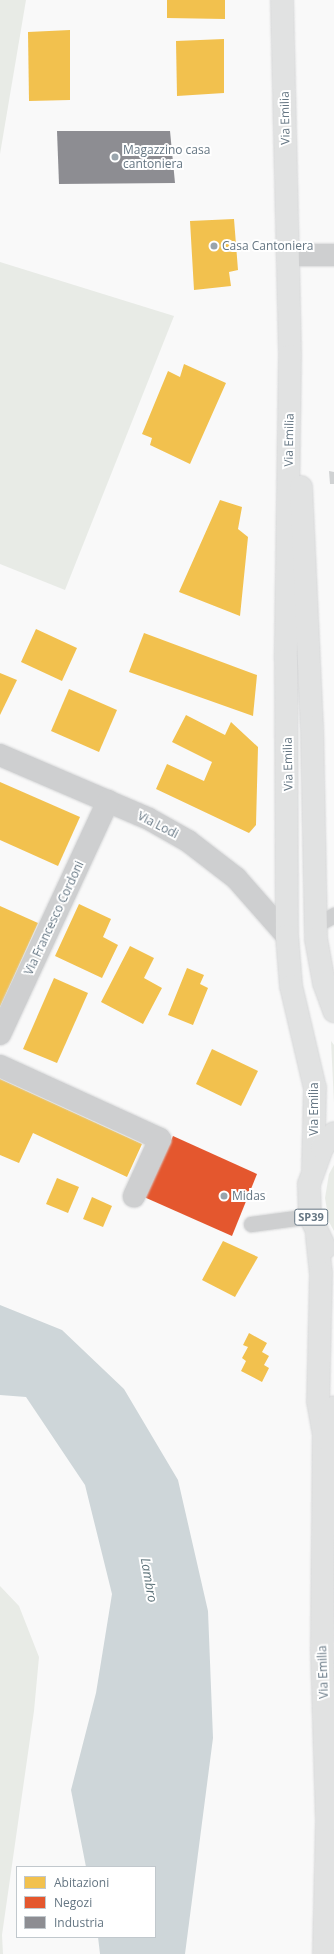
<!DOCTYPE html>
<style>
body{margin:0}
#map{position:relative;width:334px;height:1954px;overflow:hidden;background:#f9f9f9;font-family:"Open Sans",sans-serif}
div>[style]{position:absolute}
.green>*{inset:0;background:#e8ebe6}
.water>*{inset:0;background:#ced6d9}
.homes>*{inset:0;background:#f2c14e}
.shops>*{inset:0;background:#e4572e}
.industry>*{inset:0;background:#8d8d92}
.building>*{inset:0;background:#d0d2d3}
.roads{filter:drop-shadow(0 0 1px #d5d6d7) drop-shadow(0 0 1px #d5d6d7)}
.lane>*{height:15px;margin:-7.5px;padding:0 7.5px;transform-origin:7.5px;border-radius:7.5px;background:#cecfd0}
.street>*{height:22px;margin:-11px;padding:0 11px;transform-origin:11px;border-radius:11px;background:#cecfd0}
.secondary>*{height:22px;margin:-11px;padding:0 11px;transform-origin:11px;border-radius:11px;background:#e1e2e2}
.primary>*{height:22px;margin:-11px;padding:0 11px;transform-origin:11px;border-radius:11px;background:#e1e2e2}
.dots>*{width:11px;height:11px;translate:-50% -50%;box-sizing:border-box;border:2px solid #fff;border-radius:50%}
span{translate:-50% -50%;white-space:nowrap;text-align:center;line-height:1.15;-webkit-text-stroke:4px #fff;paint-order:stroke}
.shield-label span{padding:1px 3px;background:#fff;border:1px solid;border-radius:3px;-webkit-text-stroke-width:0}
.shield-label{font-size:11px;color:#657683;font-weight:700}
.street-label{font-size:12px;color:#657683}
.poi-label{font-size:12px;color:#657683}
.left{translate:0 -50%;text-align:left}
.water-label{font-size:13px;color:#60757c;font-style:italic}
.legend{position:absolute;left:16px;top:1866px;width:140px;height:72px;box-sizing:border-box;background:#fff;border:1px solid #c1c8cd;margin:0;padding:5px 7px;list-style:none;font-size:12px;color:#657683}
.legend li{display:flex;align-items:center;gap:8px;height:20px}
.legend b{width:20px;border:1px solid #c1c8cd}
</style>
<div id="map">
<div class="green">
<div style="clip-path:polygon(0 0,26px 0,0 154px)"></div>
<div style="clip-path:polygon(0 262px,174px 316px,65px 590px,0 564px)"></div>
<div style="clip-path:polygon(331px 1041px,334px 1045px,334px 1103px)"></div>
<div style="clip-path:polygon(334px 1165px,334px 1231px,329px 1222px,325px 1198px,329px 1174px)"></div>
<div style="clip-path:polygon(0 1586px,19px 1606px,39px 1657px,34px 1711px,2px 1935px,3px 1954px,0 1954px)"></div>
</div>
<div class="water">
<div style="clip-path:polygon(0 1305px,62px 1330px,124px 1389px,178px 1480px,208px 1611px,213px 1738px,185px 1954px,100px 1954px,98px 1937px,155px 1937px,155px 1867px,86px 1867px,71px 1790px,96px 1693px,112px 1594px,85px 1485px,26px 1397px,0 1395px)"></div>
</div>
<div class="homes">
<div style="clip-path:polygon(167px 0,225px 0,225px 19px,167px 18px)"></div>
<div style="clip-path:polygon(70px 30px,70px 100px,29px 101px,28px 32px)"></div>
<div style="clip-path:polygon(224px 39px,224px 93px,177px 96px,176px 41px)"></div>
<div style="clip-path:polygon(234px 219px,238px 270px,229px 272px,231px 286px,194px 290px,190px 221px)"></div>
<div style="clip-path:polygon(184px 364px,226px 383px,190px 464px,150px 445px,152px 438px,142px 434px,168px 371px,180px 377px)"></div>
<div style="clip-path:polygon(220px 500px,242px 507px,238px 529px,248px 537px,240px 616px,179px 592px)"></div>
<div style="clip-path:polygon(36px 629px,77px 648px,62px 681px,21px 662px)"></div>
<div style="clip-path:polygon(144px 633px,257px 675px,253px 716px,129px 672px)"></div>
<div style="clip-path:polygon(0 673px,17px 680px,0 715px)"></div>
<div style="clip-path:polygon(69px 689px,117px 710px,99px 752px,51px 731px)"></div>
<div style="clip-path:polygon(186px 715px,225px 735px,231px 722px,258px 747px,256px 825px,249px 833px,156px 789px,167px 764px,204px 781px,212px 762px,172px 742px)"></div>
<div style="clip-path:polygon(0 782px,80px 817px,58px 866px,0 840px)"></div>
<div style="clip-path:polygon(79px 904px,111px 919px,103px 937px,118px 945px,102px 978px,55px 956px)"></div>
<div style="clip-path:polygon(0 906px,38px 923px,0 1007px)"></div>
<div style="clip-path:polygon(130px 946px,154px 958px,144px 978px,162px 988px,143px 1024px,101px 1002px)"></div>
<div style="clip-path:polygon(187px 968px,204px 975px,200px 984px,208px 988px,193px 1025px,168px 1015px)"></div>
<div style="clip-path:polygon(54px 978px,88px 993px,57px 1063px,23px 1049px)"></div>
<div style="clip-path:polygon(212px 1049px,258px 1071px,241px 1106px,196px 1084px)"></div>
<div style="clip-path:polygon(0 1079px,142px 1144px,127px 1177px,33px 1133px,19px 1163px,0 1155px)"></div>
<div style="clip-path:polygon(57px 1178px,79px 1187px,68px 1213px,46px 1204px)"></div>
<div style="clip-path:polygon(92px 1197px,112px 1206px,103px 1227px,83px 1219px)"></div>
<div style="clip-path:polygon(223px 1241px,258px 1257px,235px 1297px,202px 1280px)"></div>
<div style="clip-path:polygon(249px 1333px,267px 1343px,262px 1352px,269px 1356px,264px 1365px,269px 1368px,262px 1382px,241px 1371px,246px 1361px,242px 1358px,248px 1347px,243px 1345px)"></div>
</div>
<div class="shops">
<div style="clip-path:polygon(173px 1136px,257px 1174px,232px 1236px,144px 1197px)"></div>
</div>
<div class="industry">
<div style="clip-path:polygon(57px 131px,170px 131px,175px 183px,59px 184px)"></div>
</div>
<div class="building">
<div style="clip-path:polygon(329px 471px,334px 472px,334px 484px,330px 484px)"></div>
</div>
<div class="roads">
<div class="lane">
<div style="left:316px;top:925px;width:21px;rotate:-29deg"></div>
<div style="left:251px;top:1224px;width:60px;rotate:-7.7deg"></div>
</div>
<div class="street">
<div style="left:288px;top:255px;width:46px"></div>
<div style="left:0;top:755px;width:162px;rotate:23.2deg"></div>
<div style="left:149px;top:819px;width:45px;rotate:29.4deg"></div>
<div style="left:188px;top:841px;width:61px;rotate:37.6deg"></div>
<div style="left:236px;top:878px;width:77px;rotate:48.7deg"></div>
<div style="left:0;top:1034px;width:257px;rotate:-65.1deg"></div>
<div style="left:0;top:1066px;width:176px;rotate:24.5deg"></div>
<div style="left:160px;top:1139px;width:63px;rotate:114.5deg"></div>
</div>
<div class="secondary">
<div style="left:282px;top:0;width:356px;rotate:88.7deg"></div>
<div style="left:290px;top:356px;width:304px;rotate:90.8deg"></div>
<div style="left:286px;top:660px;width:276px;rotate:89.8deg"></div>
<div style="left:287px;top:936px;width:50px;rotate:85.4deg"></div>
<div style="left:291px;top:986px;width:105px;rotate:76.8deg"></div>
<div style="left:315px;top:1088px;width:81px;rotate:91.4deg"></div>
<div style="left:301px;top:487px;width:240px;rotate:87.4deg"></div>
<div style="left:312px;top:727px;width:212px;rotate:88.9deg"></div>
<div style="left:316px;top:939px;width:45px;rotate:79.7deg"></div>
<div style="left:324px;top:983px;width:30px;rotate:70deg"></div>
</div>
<div class="primary">
<div style="left:317px;top:1236px;width:37px;rotate:84deg"></div>
<div style="left:321px;top:1273px;width:128px;rotate:91.3deg"></div>
<div style="left:318px;top:1401px;width:34px;rotate:80deg"></div>
<div style="left:325px;top:1248px;width:35px;rotate:-115deg"></div>
<div style="left:310px;top:1216px;width:32px;rotate:-92deg"></div>
<div style="left:309px;top:1184px;width:38px;rotate:-70deg"></div>
<div style="left:322px;top:1148px;width:19px;rotate:-51deg"></div>
<div style="left:324px;top:1954px;width:134px;rotate:-88.7deg"></div>
<div style="left:327px;top:1820px;width:172px;rotate:-91.7deg"></div>
<div style="left:322px;top:1648px;width:210px;rotate:-89.5deg"></div>
<div style="left:324px;top:1438px;width:32px;rotate:-72deg"></div>
</div>
</div>
<div class="dots">
<div style="left:115px;top:157px;background:#99a4ac"></div>
<div style="left:214px;top:246px;background:#99a4ac"></div>
<div style="left:224px;top:1196px;background:#99a4ac"></div>
</div>
<div class="shield-label">
<span style="left:311px;top:1217px">SP39</span>
</div>
<div class="street-label">
<span style="left:285px;top:118px;rotate:-91deg">Via Emilia</span>
<span style="left:289px;top:440px;rotate:-89deg">Via Emilia</span>
<span style="left:288px;top:764px;rotate:-91deg">Via Emilia</span>
<span style="left:158px;top:825px;rotate:27deg">Via Lodi</span>
<span style="left:54px;top:918px;rotate:-65deg">Via Francesco Cordoni</span>
<span style="left:314px;top:1109px;rotate:-90deg">Via Emilia</span>
<span style="left:323px;top:1672px;rotate:-92deg">Via Emilia</span>
</div>
<div class="poi-label">
<span class="left" style="left:123px;top:157px">Magazzino casa<br>cantoniera</span>
<span class="left" style="left:222px;top:246px">Casa Cantoniera</span>
<span class="left" style="left:232px;top:1196px">Midas</span>
</div>
<div class="water-label">
<span style="left:149px;top:1580px;rotate:80deg">Lambro</span>
</div>
<ul class="legend">
<li><b style="height:11px;background:#f2c14e"></b>Abitazioni</li>
<li><b style="height:11px;background:#e4572e"></b>Negozi</li>
<li><b style="height:11px;background:#8d8d92"></b>Industria</li>
</ul>
</div>
